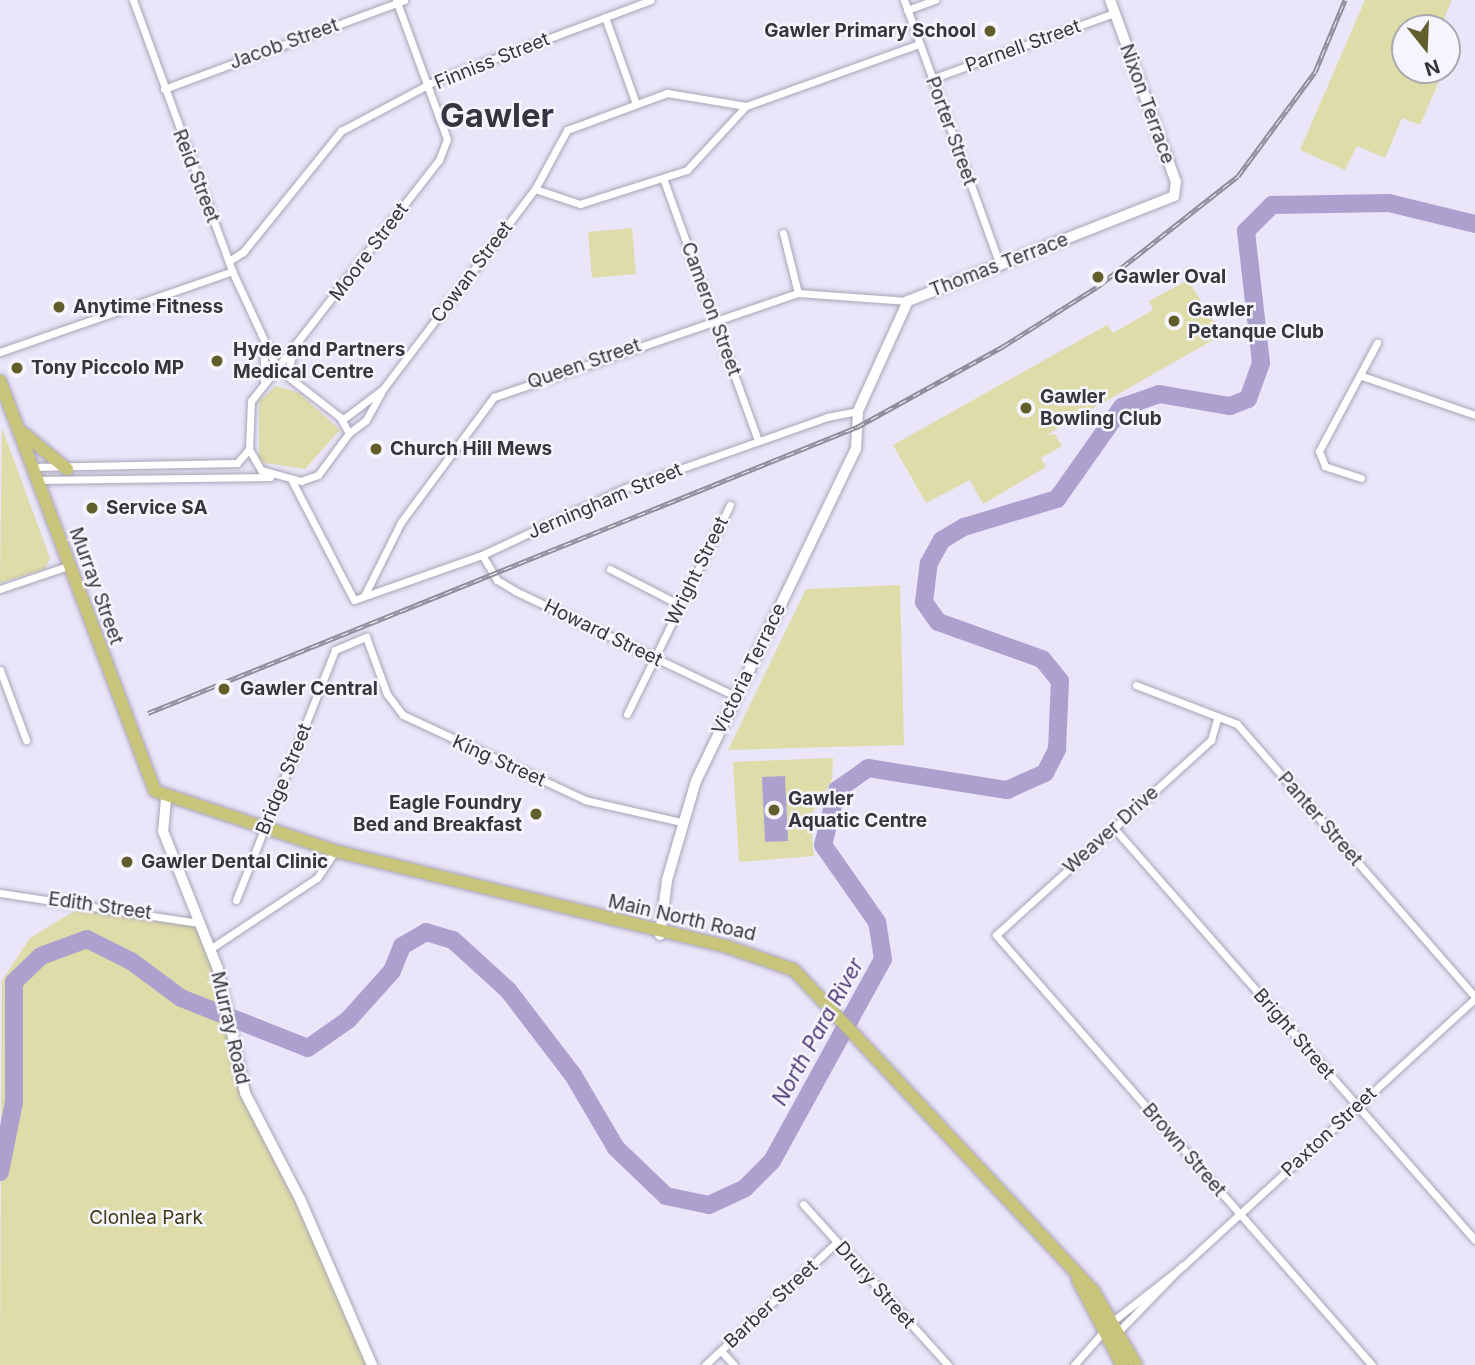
<!DOCTYPE html>
<style>
body{margin:0}
#map{position:relative;width:1475px;height:1365px;overflow:hidden;background:#eae5f9;font-family:Inter,sans-serif}
div>[style]{position:absolute}
.green>*{inset:0;background:#dedca9}
.water>*{inset:0;background:#aca0cf}
.river>*{height:18px;margin:-9px;padding:0 9px;transform-origin:9px;border-radius:9px;background:#aca0cf}
.roads{filter:drop-shadow(0 0 2px #a9a4b7) drop-shadow(0 0 2px #a9a4b7)}
.minor>*{height:7px;margin:-3.5px;padding:0 3.5px;transform-origin:3.5px;border-radius:3.5px;background:#fff}
.tertiary>*{height:10px;margin:-5px;padding:0 5px;transform-origin:5px;border-radius:5px;background:#fff}
.primary>*{height:12px;margin:-6px;padding:0 6px;transform-origin:6px;border-radius:6px;background:#c8c47a}
.rail>*{height:5px;margin-top:-2.5px;transform-origin:0;background:repeating-linear-gradient(90deg,#f6f5fd 0 8px,#918e9b 0 16px);box-sizing:border-box;border-block:2px solid #918e9b}
.dots>*{width:19px;height:19px;translate:-50% -50%;box-sizing:border-box;border:4px solid #f6f5fd;border-radius:50%}
span{translate:-50% -50%;white-space:nowrap;text-align:center;line-height:1.15;-webkit-text-stroke:5px #f6f5fd;paint-order:stroke}
.poi-label{font-size:19px;color:#37353c;font-weight:700}
.right{translate:-100% -50%;text-align:right}
.left{translate:0 -50%;text-align:left}
.street-label{font-size:19px;color:#37353c}
.park-label{font-size:19px;color:#3e3c14}
.water-label{font-size:21px;color:#513d79;font-style:italic}
.town-label{font-size:33px;color:#373343;font-weight:700}
.north{position:absolute;left:1391px;top:14px;width:70px;height:70px;box-sizing:border-box;background:#f6f5fd;border:2px solid #aaa8b0;border-radius:50%;rotate:162deg;font-size:19px;font-weight:700;line-height:28px;text-align:center;color:#37353c}
.north::after{content:'';display:block;margin:auto;width:24px;height:32px;background:#615e2b;clip-path:polygon(50% 0,100% 100%,50% 72%,0 100%)}
</style>
<div id="map">
<div class="green">
<div style="clip-path:polygon(1365px 0,1452px 0,1440px 28px,1405px 28px,1405px 70px,1444px 70px,1420px 125px,1402px 118px,1385px 158px,1357px 146px,1345px 170px,1300px 150px)"></div>
<div style="clip-path:polygon(632px 228px,636px 274px,592px 278px,588px 232px)"></div>
<div style="clip-path:polygon(1188px 280px,1222px 335px,1046px 435px,1055px 434px,1062px 446px,1041px 458px,1046px 467px,983px 504px,970px 480px,926px 503px,893px 445px,1107px 325px,1113px 333px,1153px 310px,1149px 301px)"></div>
<div style="clip-path:polygon(276px 386px,299px 393px,340px 430px,305px 469px,259px 462px,259px 401px)"></div>
<div style="clip-path:polygon(2px 428px,50px 558px,45px 569px,0 583px)"></div>
<div style="clip-path:polygon(900px 585px,904px 745px,728px 750px,806px 589px)"></div>
<div style="clip-path:polygon(833px 758px,832px 780px,810px 817px,814px 856px,739px 862px,733px 762px)"></div>
<div style="clip-path:polygon(84px 905px,199px 923px,218px 969px,259px 1121px,372px 1365px,0 1365px,2px 981px,30px 938px)"></div>
</div>
<div class="water">
<div style="clip-path:polygon(785px 776px,788px 841px,765px 842px,762px 777px)"></div>
</div>
<div class="river">
<div style="left:0;top:1172px;width:71px;rotate:-78.7deg"></div>
<div style="left:14px;top:1102px;width:120px;rotate:-90deg"></div>
<div style="left:14px;top:982px;width:37px;rotate:-44deg"></div>
<div style="left:41px;top:956px;width:49px;rotate:-20.3deg"></div>
<div style="left:87px;top:939px;width:49px;rotate:26.6deg"></div>
<div style="left:131px;top:961px;width:62px;rotate:36.5deg"></div>
<div style="left:181px;top:998px;width:136px;rotate:21.5deg"></div>
<div style="left:308px;top:1048px;width:49px;rotate:-35deg"></div>
<div style="left:348px;top:1020px;width:66px;rotate:-48.1deg"></div>
<div style="left:392px;top:971px;width:27px;rotate:-68deg"></div>
<div style="left:402px;top:946px;width:28px;rotate:-30deg"></div>
<div style="left:426px;top:932px;width:28px;rotate:17deg"></div>
<div style="left:453px;top:940px;width:74px;rotate:42.3deg"></div>
<div style="left:508px;top:990px;width:107px;rotate:52.6deg"></div>
<div style="left:573px;top:1075px;width:85px;rotate:59.5deg"></div>
<div style="left:616px;top:1148px;width:69px;rotate:43.8deg"></div>
<div style="left:666px;top:1196px;width:44px;rotate:11.8deg"></div>
<div style="left:709px;top:1205px;width:40px;rotate:-25deg"></div>
<div style="left:745px;top:1188px;width:38px;rotate:-45deg"></div>
<div style="left:772px;top:1161px;width:230px;rotate:-61.2deg"></div>
<div style="left:883px;top:959px;width:37px;rotate:-99deg"></div>
<div style="left:877px;top:922px;width:94px;rotate:-125deg"></div>
<div style="left:823px;top:845px;width:57px;rotate:-75.7deg"></div>
<div style="left:837px;top:790px;width:38px;rotate:-35deg"></div>
<div style="left:868px;top:768px;width:141px;rotate:9deg"></div>
<div style="left:1007px;top:790px;width:42px;rotate:-24.1deg"></div>
<div style="left:1045px;top:773px;width:27px;rotate:-63deg"></div>
<div style="left:1057px;top:749px;width:68px;rotate:-87.5deg"></div>
<div style="left:1060px;top:681px;width:28px;rotate:-129deg"></div>
<div style="left:1042px;top:659px;width:110px;rotate:-160.4deg"></div>
<div style="left:938px;top:622px;width:24px;rotate:-125deg"></div>
<div style="left:924px;top:602px;width:39px;rotate:-83deg"></div>
<div style="left:929px;top:563px;width:26px;rotate:-61deg"></div>
<div style="left:942px;top:540px;width:26px;rotate:-31deg"></div>
<div style="left:964px;top:527px;width:97px;rotate:-16.8deg"></div>
<div style="left:1057px;top:499px;width:113px;rotate:-54.8deg"></div>
<div style="left:1122px;top:407px;width:39px;rotate:-19deg"></div>
<div style="left:1159px;top:394px;width:72px;rotate:9.6deg"></div>
<div style="left:1230px;top:406px;width:19px;rotate:-21deg"></div>
<div style="left:1248px;top:399px;width:38px;rotate:-70deg"></div>
<div style="left:1261px;top:363px;width:133px;rotate:-96.5deg"></div>
<div style="left:1246px;top:231px;width:37px;rotate:-45deg"></div>
<div style="left:1272px;top:205px;width:117px;rotate:-1deg"></div>
<div style="left:1389px;top:203px;width:89px;rotate:13.7deg"></div>
</div>
<div class="roads">
<div class="minor">
<div style="left:133px;top:0;width:289px;rotate:69.9deg"></div>
<div style="left:232px;top:271px;width:107px;rotate:65.1deg"></div>
<div style="left:277px;top:368px;width:264px;rotate:-52.1deg"></div>
<div style="left:439px;top:160px;width:22px;rotate:-69deg"></div>
<div style="left:447px;top:139px;width:148px;rotate:-110.1deg"></div>
<div style="left:904px;top:0;width:280px;rotate:70.1deg"></div>
<div style="left:907px;top:10px;width:30px;rotate:-20deg"></div>
<div style="left:605px;top:17px;width:92px;rotate:70.4deg"></div>
<div style="left:931px;top:79px;width:195px;rotate:-19.8deg"></div>
<div style="left:164px;top:89px;width:256px;rotate:-20.3deg"></div>
<div style="left:667px;top:93px;width:80px;rotate:9.3deg"></div>
<div style="left:746px;top:106px;width:87px;rotate:132.7deg"></div>
<div style="left:687px;top:170px;width:112px;rotate:162.4deg"></div>
<div style="left:580px;top:204px;width:47px;rotate:-161.6deg"></div>
<div style="left:535px;top:189px;width:67px;rotate:-61.5deg"></div>
<div style="left:567px;top:130px;width:107px;rotate:-20.3deg"></div>
<div style="left:746px;top:106px;width:184px;rotate:-19.7deg"></div>
<div style="left:663px;top:178px;width:279px;rotate:70.1deg"></div>
<div style="left:783px;top:233px;width:62px;rotate:76deg"></div>
<div style="left:229px;top:261px;width:17px;rotate:-33deg"></div>
<div style="left:243px;top:252px;width:156px;rotate:-51deg"></div>
<div style="left:341px;top:131px;width:109px;rotate:-28deg"></div>
<div style="left:437px;top:80px;width:228px;rotate:-20.5deg"></div>
<div style="left:264px;top:351px;width:30px;rotate:90deg"></div>
<div style="left:0;top:352px;width:246px;rotate:-19.2deg"></div>
<div style="left:293px;top:353px;width:17px;rotate:107deg"></div>
<div style="left:288px;top:369px;width:10px;rotate:53deg"></div>
<div style="left:1362px;top:376px;width:120px;rotate:19deg"></div>
<div style="left:342px;top:420px;width:51px;rotate:-37.1deg"></div>
<div style="left:383px;top:389px;width:251px;rotate:-52.8deg"></div>
<div style="left:349px;top:433px;width:21px;rotate:-37deg"></div>
<div style="left:366px;top:420px;width:31px;rotate:-61deg"></div>
<div style="left:32px;top:467px;width:205px;rotate:-1.1deg"></div>
<div style="left:237px;top:463px;width:18px;rotate:-49deg"></div>
<div style="left:249px;top:449px;width:48px;rotate:-87.6deg"></div>
<div style="left:251px;top:401px;width:42px;rotate:-51.8deg"></div>
<div style="left:277px;top:368px;width:80px;rotate:37.9deg"></div>
<div style="left:340px;top:417px;width:18px;rotate:61deg"></div>
<div style="left:349px;top:433px;width:52px;rotate:126.4deg"></div>
<div style="left:318px;top:475px;width:18px;rotate:161deg"></div>
<div style="left:301px;top:481px;width:41px;rotate:-164.6deg"></div>
<div style="left:261px;top:470px;width:24px;rotate:-120deg"></div>
<div style="left:1361px;top:478px;width:38px;rotate:-162deg"></div>
<div style="left:1325px;top:466px;width:16px;rotate:-112deg"></div>
<div style="left:1319px;top:451px;width:123px;rotate:-61.8deg"></div>
<div style="left:37px;top:480px;width:233px;rotate:-0.7deg"></div>
<div style="left:292px;top:481px;width:134px;rotate:62.5deg"></div>
<div style="left:354px;top:600px;width:136px;rotate:-19.4deg"></div>
<div style="left:482px;top:555px;width:156px;rotate:-25.1deg"></div>
<div style="left:623px;top:489px;width:216px;rotate:-19.4deg"></div>
<div style="left:827px;top:417px;width:32px;rotate:-11deg"></div>
<div style="left:482px;top:555px;width:29px;rotate:59deg"></div>
<div style="left:497px;top:580px;width:21px;rotate:31deg"></div>
<div style="left:515px;top:591px;width:246px;rotate:25.5deg"></div>
<div style="left:610px;top:569px;width:79px;rotate:27.2deg"></div>
<div style="left:0;top:589px;width:72px;rotate:-18.7deg"></div>
<div style="left:364px;top:596px;width:83px;rotate:-63.4deg"></div>
<div style="left:401px;top:522px;width:156px;rotate:-53.4deg"></div>
<div style="left:494px;top:397px;width:321px;rotate:-18.9deg"></div>
<div style="left:798px;top:293px;width:110px;rotate:4.2deg"></div>
<div style="left:0;top:670px;width:75px;rotate:69.6deg"></div>
<div style="left:1136px;top:685px;width:108px;rotate:21.1deg"></div>
<div style="left:1237px;top:724px;width:362px;rotate:48.9deg"></div>
<div style="left:627px;top:714px;width:233px;rotate:-63.8deg"></div>
<div style="left:1217px;top:719px;width:22px;rotate:106deg"></div>
<div style="left:1211px;top:740px;width:290px;rotate:137.8deg"></div>
<div style="left:996px;top:935px;width:571px;rotate:48.83deg"></div>
<div style="left:1113px;top:827px;width:549px;rotate:48.77deg"></div>
<div style="left:0;top:893px;width:201px;rotate:8.6deg"></div>
<div style="left:236px;top:900px;width:269px;rotate:-68.4deg"></div>
<div style="left:335px;top:650px;width:34px;rotate:-23deg"></div>
<div style="left:366px;top:637px;width:61px;rotate:69.8deg"></div>
<div style="left:387px;top:694px;width:26px;rotate:53deg"></div>
<div style="left:403px;top:715px;width:201px;rotate:25deg"></div>
<div style="left:585px;top:800px;width:98px;rotate:12.9deg"></div>
<div style="left:210px;top:949px;width:128px;rotate:-33.6deg"></div>
<div style="left:317px;top:878px;width:32px;rotate:-56deg"></div>
<div style="left:803px;top:1204px;width:217px;rotate:48deg"></div>
<div style="left:1113px;top:1321px;width:89px;rotate:-38.2deg"></div>
<div style="left:1183px;top:1266px;width:396px;rotate:-42.5deg"></div>
<div style="left:1119px;top:1331px;width:91px;rotate:-45.9deg"></div>
<div style="left:721px;top:1351px;width:19px;rotate:47deg"></div>
<div style="left:705px;top:1365px;width:179px;rotate:-43deg"></div>
<div style="left:1074px;top:1365px;width:45px;rotate:-48.6deg"></div>
</div>
<div class="tertiary">
<div style="left:166px;top:799px;width:32px;rotate:95deg"></div>
<div style="left:163px;top:831px;width:149px;rotate:68.3deg"></div>
<div style="left:218px;top:969px;width:127px;rotate:77.7deg"></div>
<div style="left:245px;top:1093px;width:122px;rotate:62.6deg"></div>
<div style="left:301px;top:1201px;width:179px;rotate:66.6deg"></div>
<div style="left:660px;top:935px;width:55px;rotate:-82.7deg"></div>
<div style="left:667px;top:880px;width:103px;rotate:-73.7deg"></div>
<div style="left:696px;top:781px;width:369px;rotate:-64.3deg"></div>
<div style="left:856px;top:449px;width:38px;rotate:-87deg"></div>
<div style="left:858px;top:411px;width:121px;rotate:-65.6deg"></div>
<div style="left:908px;top:301px;width:286px;rotate:-21.5deg"></div>
<div style="left:1174px;top:196px;width:14px;rotate:-82deg"></div>
<div style="left:1176px;top:182px;width:194px;rotate:-109.9deg"></div>
</div>
<div class="primary">
<div style="left:0;top:381px;width:438px;rotate:69.3deg"></div>
<div style="left:155px;top:791px;width:190px;rotate:18.4deg"></div>
<div style="left:335px;top:851px;width:405px;rotate:13.7deg"></div>
<div style="left:728px;top:947px;width:70px;rotate:19.2deg"></div>
<div style="left:794px;top:970px;width:440px;rotate:47deg"></div>
<div style="left:1094px;top:1292px;width:84px;rotate:60.1deg"></div>
<div style="left:23px;top:433px;width:57px;rotate:39.3deg"></div>
<div style="left:1078px;top:1280px;width:96px;rotate:62.6deg"></div>
</div>
</div>
<div class="rail">
<div style="left:148px;top:713px;width:765px;rotate:-21.97deg"></div>
<div style="left:857px;top:427px;width:166px;rotate:-28.9deg"></div>
<div style="left:1002px;top:347px;width:112px;rotate:-32.3deg"></div>
<div style="left:1097px;top:287px;width:179px;rotate:-38.2deg"></div>
<div style="left:1238px;top:176px;width:129px;rotate:-53.5deg"></div>
<div style="left:1315px;top:72px;width:78px;rotate:-67.4deg"></div>
</div>
<div class="dots">
<div style="left:990px;top:31px;background:#615e2b"></div>
<div style="left:1098px;top:277px;background:#615e2b"></div>
<div style="left:59px;top:307px;background:#615e2b"></div>
<div style="left:1174px;top:321px;background:#615e2b"></div>
<div style="left:217px;top:361px;background:#615e2b"></div>
<div style="left:17px;top:368px;background:#615e2b"></div>
<div style="left:1026px;top:408px;background:#615e2b"></div>
<div style="left:376px;top:449px;background:#615e2b"></div>
<div style="left:92px;top:508px;background:#615e2b"></div>
<div style="left:224px;top:689px;background:#615e2b"></div>
<div style="left:774px;top:810px;background:#615e2b"></div>
<div style="left:536px;top:814px;background:#615e2b"></div>
<div style="left:127px;top:862px;background:#615e2b"></div>
</div>
<div class="poi-label">
<span class="right" style="left:976px;top:31px">Gawler Primary School</span>
<span class="left" style="left:1114px;top:277px">Gawler Oval</span>
<span class="left" style="left:73px;top:307px">Anytime Fitness</span>
<span class="left" style="left:1188px;top:321px">Gawler<br>Petanque Club</span>
<span class="left" style="left:233px;top:361px">Hyde and Partners<br>Medical Centre</span>
<span class="left" style="left:31px;top:368px">Tony Piccolo MP</span>
<span class="left" style="left:1040px;top:408px">Gawler<br>Bowling Club</span>
<span class="left" style="left:390px;top:449px">Church Hill Mews</span>
<span class="left" style="left:106px;top:508px">Service SA</span>
<span class="left" style="left:240px;top:689px">Gawler Central</span>
<span class="left" style="left:788px;top:810px">Gawler<br>Aquatic Centre</span>
<span class="right" style="left:522px;top:814px">Eagle Foundry<br>Bed and Breakfast</span>
<span class="left" style="left:141px;top:862px">Gawler Dental Clinic</span>
</div>
<div class="street-label">
<span style="left:284px;top:44px;rotate:-20deg">Jacob Street</span>
<span style="left:1023px;top:46px;rotate:-20deg">Parnell Street</span>
<span style="left:492px;top:61px;rotate:-22deg">Finniss Street</span>
<span style="left:1147px;top:104px;rotate:70deg">Nixon Terrace</span>
<span style="left:951px;top:131px;rotate:70deg">Porter Street</span>
<span style="left:196px;top:176px;rotate:69deg">Reid Street</span>
<span style="left:369px;top:252px;rotate:-53deg">Moore Street</span>
<span style="left:999px;top:265px;rotate:-21deg">Thomas Terrace</span>
<span style="left:472px;top:272px;rotate:-53deg">Cowan Street</span>
<span style="left:711px;top:309px;rotate:70deg">Cameron Street</span>
<span style="left:584px;top:364px;rotate:-19deg">Queen Street</span>
<span style="left:605px;top:501px;rotate:-23deg">Jerningham Street</span>
<span style="left:697px;top:571px;rotate:-64deg">Wright Street</span>
<span style="left:96px;top:586px;rotate:70deg">Murray Street</span>
<span style="left:603px;top:633px;rotate:26deg">Howard Street</span>
<span style="left:749px;top:669px;rotate:-64deg">Victoria Terrace</span>
<span style="left:499px;top:761px;rotate:24deg">King Street</span>
<span style="left:284px;top:779px;rotate:-68deg">Bridge Street</span>
<span style="left:1320px;top:819px;rotate:49deg">Panter Street</span>
<span style="left:1111px;top:830px;rotate:-42deg">Weaver Drive</span>
<span style="left:100px;top:906px;rotate:8deg">Edith Street</span>
<span style="left:682px;top:918px;rotate:13deg">Main North Road</span>
<span style="left:230px;top:1028px;rotate:77deg">Murray Road</span>
<span style="left:1294px;top:1034px;rotate:49deg">Bright Street</span>
<span style="left:1329px;top:1132px;rotate:-43deg">Paxton Street</span>
<span style="left:1184px;top:1150px;rotate:49deg">Brown Street</span>
<span style="left:875px;top:1285px;rotate:48deg">Drury Street</span>
<span style="left:771px;top:1304px;rotate:-43deg">Barber Street</span>
</div>
<div class="park-label">
<span style="left:146px;top:1218px">Clonlea Park</span>
</div>
<div class="water-label">
<span style="left:818px;top:1032px;rotate:-61deg">North Para River</span>
</div>
<div class="town-label">
<span style="left:497px;top:116px">Gawler</span>
</div>
<div class="north">N</div>
</div>
